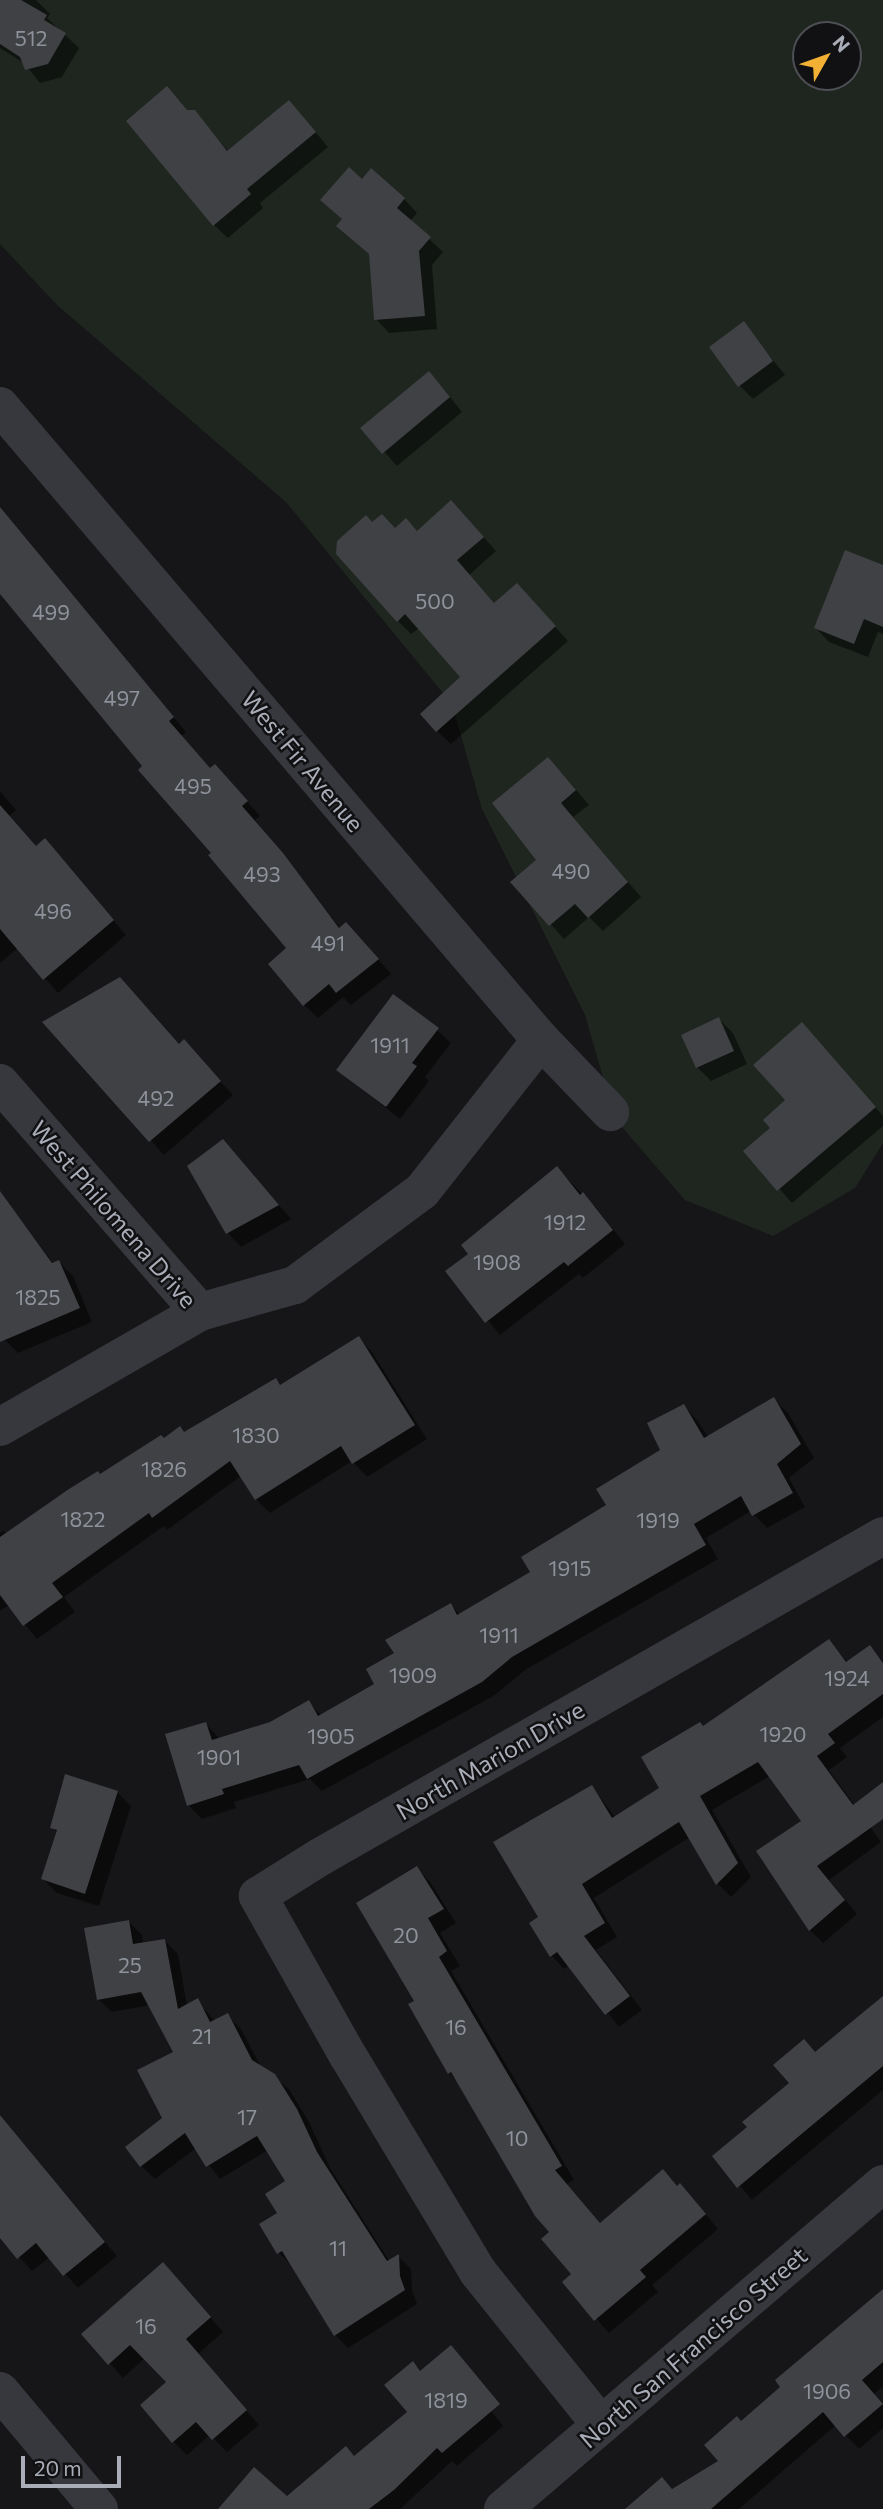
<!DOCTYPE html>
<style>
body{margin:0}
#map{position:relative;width:883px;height:2509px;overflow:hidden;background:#161618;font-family:Commissioner,sans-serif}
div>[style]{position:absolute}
.green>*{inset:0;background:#1e261f}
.shadow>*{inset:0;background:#0007}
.building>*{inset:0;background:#404145}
.minor>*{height:38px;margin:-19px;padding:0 19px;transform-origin:19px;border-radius:19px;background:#37383d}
span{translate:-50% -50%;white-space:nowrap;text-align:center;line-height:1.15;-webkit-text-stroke:5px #111113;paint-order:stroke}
.number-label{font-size:21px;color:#8e929b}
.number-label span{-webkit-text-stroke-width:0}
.street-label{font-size:24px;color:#a8adb8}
.north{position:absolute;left:792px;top:21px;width:70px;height:70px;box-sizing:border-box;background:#111113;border:2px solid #4d4f55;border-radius:50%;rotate:50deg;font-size:19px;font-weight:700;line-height:28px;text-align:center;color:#a8adb8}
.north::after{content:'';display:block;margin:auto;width:24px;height:32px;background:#f2b134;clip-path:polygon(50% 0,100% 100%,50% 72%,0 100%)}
.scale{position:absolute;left:21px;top:2456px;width:100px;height:32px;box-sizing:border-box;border:4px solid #a8adb8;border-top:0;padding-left:9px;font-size:21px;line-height:24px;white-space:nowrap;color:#a8adb8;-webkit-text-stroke:5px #111113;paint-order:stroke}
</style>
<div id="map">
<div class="green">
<div style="clip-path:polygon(evenodd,0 0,883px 0,883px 1143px,855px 1188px,773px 1236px,685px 1200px,615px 1119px,585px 1015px,482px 809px,452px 704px,286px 502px,57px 305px,0 244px,0 0,806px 35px,848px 35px,848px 77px,806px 77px,806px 35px)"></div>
</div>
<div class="shadow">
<div style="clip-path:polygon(0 0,36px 0,50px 14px,47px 18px,79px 48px,62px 77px,40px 83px,24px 63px,0 48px)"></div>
<div style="clip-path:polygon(189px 112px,194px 112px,229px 152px,302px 116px,328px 147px,260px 203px,263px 208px,228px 238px,214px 225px)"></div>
<div style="clip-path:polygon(362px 181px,404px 199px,417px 213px,410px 221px,443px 252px,432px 265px,437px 329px,389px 333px,376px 319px,371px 255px,352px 239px)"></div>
<div style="clip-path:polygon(744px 324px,785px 375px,753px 399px,739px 385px)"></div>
<div style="clip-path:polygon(442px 387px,462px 412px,397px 466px,363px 428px)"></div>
<div style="clip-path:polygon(0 507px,186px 732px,181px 736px,211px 770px,228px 780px,260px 816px,255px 820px,341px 929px,360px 938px,391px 974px,351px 1005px,343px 997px,318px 1018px,304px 1005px,289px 948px,0 590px)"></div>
<div style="clip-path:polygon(465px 516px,496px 551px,469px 575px,495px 604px,530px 599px,568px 641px,451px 744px,437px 731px,463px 677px,419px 628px,411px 634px,398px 621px,372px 524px,418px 532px)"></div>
<div style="clip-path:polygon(883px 567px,883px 634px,878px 632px,868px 657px,829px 642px,816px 628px)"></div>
<div style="clip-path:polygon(561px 772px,589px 805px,573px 817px,641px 897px,603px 931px,589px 917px,564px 939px,513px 882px,539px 860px)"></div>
<div style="clip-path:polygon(0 791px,16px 810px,9px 816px,37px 847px,45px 841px,126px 935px,58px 993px,18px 948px,0 963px)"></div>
<div style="clip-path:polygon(134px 993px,180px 1045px,194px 1053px,233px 1095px,164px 1155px,45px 1023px)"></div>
<div style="clip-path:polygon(719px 1019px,733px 1033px,747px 1064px,711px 1081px,697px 1067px)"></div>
<div style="clip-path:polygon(437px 1030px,451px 1043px,425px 1077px,429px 1081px,400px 1119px,338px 1070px)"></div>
<div style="clip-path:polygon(815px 1038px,883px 1116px,883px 1126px,792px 1203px,746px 1151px,772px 1128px)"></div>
<div style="clip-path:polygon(223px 1141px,291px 1219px,241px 1247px,228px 1233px,189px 1166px)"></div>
<div style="clip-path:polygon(557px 1168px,596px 1208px,625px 1244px,583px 1278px,579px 1274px,500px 1335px,447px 1271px,470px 1254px)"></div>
<div style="clip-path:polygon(0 1193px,54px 1264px,59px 1262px,73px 1276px,92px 1322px,18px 1353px,5px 1340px,0 1329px)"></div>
<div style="clip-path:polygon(359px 1338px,372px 1352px,427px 1439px,367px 1477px,352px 1461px,270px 1513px,256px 1499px,241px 1476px,167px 1530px,164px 1526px,64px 1597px,75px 1612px,37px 1639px,9px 1605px,0 1611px,0 1533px,3px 1531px,7px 1534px,100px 1476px,164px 1440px,185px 1434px,276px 1380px,282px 1386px)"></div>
<div style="clip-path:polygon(774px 1400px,788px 1413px,814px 1458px,789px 1478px,805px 1507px,767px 1528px,751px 1511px,706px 1538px,718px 1559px,525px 1670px,495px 1695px,322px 1791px,310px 1779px,234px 1802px,236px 1808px,202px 1819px,188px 1805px,206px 1724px,220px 1739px,271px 1724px,308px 1702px,322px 1716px,377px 1684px,396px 1654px,451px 1605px,460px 1615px,532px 1573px,608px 1505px,663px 1451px,684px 1406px,697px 1420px,708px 1437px)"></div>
<div style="clip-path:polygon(829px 1641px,848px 1663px,870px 1648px,883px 1661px,883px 1717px,840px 1748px,847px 1757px,829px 1770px,881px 1842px,829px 1880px,857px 1914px,823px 1943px,810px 1930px,803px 1821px,770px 1776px,712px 1810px,751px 1877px,731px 1897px,718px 1884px,690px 1837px,594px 1898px,617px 1937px,596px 1950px,642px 2010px,619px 2027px,570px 1965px,564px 1969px,551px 1955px,541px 1918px,592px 1787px,616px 1818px,662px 1789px,704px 1728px)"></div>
<div style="clip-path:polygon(117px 1792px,131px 1806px,99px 1906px,57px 1893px,43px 1879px,58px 1834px,52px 1827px)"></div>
<div style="clip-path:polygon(417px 1868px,430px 1882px,456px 1923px,440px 1933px,460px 1966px,451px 1971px,574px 2180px,567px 2184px,601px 2224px,678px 2187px,693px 2199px,718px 2229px,652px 2285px,658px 2292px,609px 2333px,564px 2282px,573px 2274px,552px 2232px,459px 2083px,449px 2073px,416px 2001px)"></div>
<div style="clip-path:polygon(128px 1921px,142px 1935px,143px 1944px,164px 1940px,178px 1954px,187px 2006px,197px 2001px,215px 2021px,227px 2015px,241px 2029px,261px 2067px,289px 2089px,310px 2124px,330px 2168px,390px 2262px,398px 2256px,411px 2269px,412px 2291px,417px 2304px,348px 2348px,335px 2335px,292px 2266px,278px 2252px,279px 2213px,288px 2181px,268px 2150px,220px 2179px,196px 2148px,155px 2179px,141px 2166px,164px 2119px,175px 2053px,150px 2005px,112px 2012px,98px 1999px)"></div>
<div style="clip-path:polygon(883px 1998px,883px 2090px,752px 2200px,715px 2156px,750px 2127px,791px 2084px)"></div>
<div style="clip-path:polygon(0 2115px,117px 2256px,78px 2288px,50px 2257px,32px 2271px,0 2236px)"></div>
<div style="clip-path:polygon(176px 2278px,223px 2332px,198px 2354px,259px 2425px,227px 2452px,210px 2435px,187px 2455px,173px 2441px,168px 2383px,145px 2358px,123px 2378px,84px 2334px)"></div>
<div style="clip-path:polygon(883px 2289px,883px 2386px,874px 2394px,883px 2405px,883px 2428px,859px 2449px,836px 2425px,739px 2509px,637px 2509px,720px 2461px,741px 2423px,783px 2387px,777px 2380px)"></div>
<div style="clip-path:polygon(451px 2347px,496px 2399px,487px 2406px,503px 2426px,457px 2466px,452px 2461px,400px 2509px,220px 2509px,287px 2498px,355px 2458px,409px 2412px,413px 2363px,421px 2372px)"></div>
</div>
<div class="building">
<div style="clip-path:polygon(0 0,21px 0,47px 15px,44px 20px,66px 33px,48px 64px,25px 70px,20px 57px,0 44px)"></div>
<div style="clip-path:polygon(167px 86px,187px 110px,195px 110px,227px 151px,289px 100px,316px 132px,247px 189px,251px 194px,213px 226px,126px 121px)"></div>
<div style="clip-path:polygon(349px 167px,362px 179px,371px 168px,405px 198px,397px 208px,431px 237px,419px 251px,425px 316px,374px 320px,369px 254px,336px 226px,342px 219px,320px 200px)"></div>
<div style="clip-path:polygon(744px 321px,773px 361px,738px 387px,709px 347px)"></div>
<div style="clip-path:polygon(429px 371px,450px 397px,382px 454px,360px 428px)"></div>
<div style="clip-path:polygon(451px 500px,484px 537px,457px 560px,494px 603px,517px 583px,556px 626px,436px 732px,420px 714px,460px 677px,405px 614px,397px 622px,336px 554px,337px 541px,366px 515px,372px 522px,382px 514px,395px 528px,406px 518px,417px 531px)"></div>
<div style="clip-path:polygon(0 507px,174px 717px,169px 721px,210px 768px,215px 764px,248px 801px,242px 806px,283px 853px,339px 928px,346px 922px,379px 959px,336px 993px,329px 984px,303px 1006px,268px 964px,286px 948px,208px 855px,211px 853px,138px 770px,142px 766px,0 594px)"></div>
<div style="clip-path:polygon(845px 550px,883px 565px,883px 627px,864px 619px,854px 644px,814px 628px)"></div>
<div style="clip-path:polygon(548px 757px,576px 790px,561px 803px,628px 882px,588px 918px,575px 904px,549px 926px,510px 882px,536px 860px,492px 803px)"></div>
<div style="clip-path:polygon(0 805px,36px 846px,45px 838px,114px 920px,43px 980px,0 929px)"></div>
<div style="clip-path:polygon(120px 977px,179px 1044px,184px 1039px,221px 1081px,149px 1142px,42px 1022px)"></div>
<div style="clip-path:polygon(393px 994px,439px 1028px,412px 1063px,417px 1066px,386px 1107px,336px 1070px)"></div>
<div style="clip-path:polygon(719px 1017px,734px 1051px,696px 1068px,681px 1035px)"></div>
<div style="clip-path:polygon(802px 1022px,876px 1107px,777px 1191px,743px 1151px,770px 1128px,763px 1120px,785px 1100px,753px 1065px)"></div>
<div style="clip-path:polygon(223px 1139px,279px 1205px,226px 1234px,187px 1166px)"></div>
<div style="clip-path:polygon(557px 1166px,580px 1195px,583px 1192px,613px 1230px,568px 1266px,564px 1262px,485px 1323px,445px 1271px,468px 1254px,461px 1245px)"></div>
<div style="clip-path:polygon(0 1191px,52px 1263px,59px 1260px,80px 1308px,0 1342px)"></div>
<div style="clip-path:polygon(359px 1336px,415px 1425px,352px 1464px,341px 1446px,255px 1500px,230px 1461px,152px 1518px,149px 1513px,52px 1583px,63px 1597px,23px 1626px,0 1595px,0 1537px,69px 1489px,98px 1471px,100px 1474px,161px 1435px,164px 1438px,180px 1426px,184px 1432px,276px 1378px,280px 1385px)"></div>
<div style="clip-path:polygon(774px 1397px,801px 1444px,777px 1464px,793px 1493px,752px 1516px,741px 1496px,694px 1524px,706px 1545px,512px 1657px,482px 1682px,307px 1779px,299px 1765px,222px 1789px,224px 1794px,187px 1806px,165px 1734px,206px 1722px,212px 1740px,270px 1722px,309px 1700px,318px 1716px,374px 1684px,366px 1669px,394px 1653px,385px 1640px,451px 1603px,457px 1615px,530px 1572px,521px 1557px,606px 1505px,596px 1489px,660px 1450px,647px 1423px,684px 1404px,704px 1438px)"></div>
<div style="clip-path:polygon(829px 1639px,846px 1662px,870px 1645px,883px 1663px,883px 1694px,828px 1734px,835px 1743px,817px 1756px,853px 1805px,883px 1782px,883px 1819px,817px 1866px,845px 1900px,809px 1931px,756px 1851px,801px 1821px,758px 1762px,700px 1796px,738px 1863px,716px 1885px,679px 1822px,582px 1884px,605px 1923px,584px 1936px,630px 1996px,605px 2015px,557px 1952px,550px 1957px,529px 1923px,538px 1917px,493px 1842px,592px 1785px,612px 1818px,659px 1788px,641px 1757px,700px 1722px,703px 1726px)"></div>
<div style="clip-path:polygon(65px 1774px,118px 1791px,85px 1894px,41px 1879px,57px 1830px,50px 1828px)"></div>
<div style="clip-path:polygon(417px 1866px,444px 1909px,428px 1918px,447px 1951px,439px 1957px,562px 2166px,555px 2170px,600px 2223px,663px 2169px,677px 2186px,680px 2183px,706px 2214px,640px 2270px,646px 2277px,594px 2321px,562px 2282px,571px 2274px,541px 2239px,549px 2232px,535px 2216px,451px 2072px,448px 2074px,408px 2004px,414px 2001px,356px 1903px)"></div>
<div style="clip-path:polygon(129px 1920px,133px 1944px,165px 1939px,178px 2009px,198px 1998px,210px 2022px,228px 2013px,252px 2060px,275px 2074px,297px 2109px,317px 2152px,387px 2261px,399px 2254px,400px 2276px,405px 2290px,334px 2336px,282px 2251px,277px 2254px,259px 2224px,277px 2213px,265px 2194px,285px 2181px,257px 2136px,206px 2167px,185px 2133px,140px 2167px,125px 2147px,162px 2118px,137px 2070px,173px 2052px,141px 1992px,97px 2000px,84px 1928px)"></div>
<div style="clip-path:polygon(883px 1996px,883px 2066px,737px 2188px,712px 2156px,747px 2127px,742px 2122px,789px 2083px,773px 2065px,804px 2039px,815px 2052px)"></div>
<div style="clip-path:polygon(0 2115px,105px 2242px,63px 2276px,36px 2243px,17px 2259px,0 2238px)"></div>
<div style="clip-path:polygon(163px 2262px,211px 2317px,186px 2339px,247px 2410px,212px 2440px,196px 2422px,172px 2443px,140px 2405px,166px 2382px,130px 2345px,108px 2365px,81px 2334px)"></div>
<div style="clip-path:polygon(883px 2289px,883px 2362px,862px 2380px,883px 2404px,844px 2437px,823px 2412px,711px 2509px,625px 2509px,662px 2477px,672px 2489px,718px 2461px,704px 2445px,737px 2416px,741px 2421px,780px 2387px,775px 2380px)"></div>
<div style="clip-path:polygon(451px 2345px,500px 2404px,442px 2453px,437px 2448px,394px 2490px,369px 2509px,218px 2509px,254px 2467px,287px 2496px,346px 2446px,354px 2456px,407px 2412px,384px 2385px,413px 2361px,420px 2371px)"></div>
</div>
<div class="minor">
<div style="left:0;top:406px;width:833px;rotate:49.53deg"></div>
<div style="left:541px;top:1040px;width:100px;rotate:46.2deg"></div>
<div style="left:0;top:1083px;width:304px;rotate:48.9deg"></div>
<div style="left:0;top:1427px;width:231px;rotate:-29.9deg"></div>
<div style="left:200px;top:1312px;width:99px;rotate:-15.9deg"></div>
<div style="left:295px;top:1285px;width:158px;rotate:-36.5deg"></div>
<div style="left:422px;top:1191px;width:192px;rotate:-51.8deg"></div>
<div style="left:0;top:2391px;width:154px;rotate:50deg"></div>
<div style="left:601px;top:2425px;width:196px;rotate:-128.8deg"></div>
<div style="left:478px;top:2272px;width:252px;rotate:-121deg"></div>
<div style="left:348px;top:2056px;width:184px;rotate:-119.4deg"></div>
<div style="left:258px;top:1896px;width:73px;rotate:-32.2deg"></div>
<div style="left:320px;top:1857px;width:648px;rotate:-29.69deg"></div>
<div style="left:503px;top:2509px;width:500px;rotate:-40.54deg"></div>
</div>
<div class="number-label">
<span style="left:31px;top:38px">512</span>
<span style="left:435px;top:601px">500</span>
<span style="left:51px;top:612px">499</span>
<span style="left:122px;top:698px">497</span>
<span style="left:193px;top:786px">495</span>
<span style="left:571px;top:871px">490</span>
<span style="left:262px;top:874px">493</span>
<span style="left:53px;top:911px">496</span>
<span style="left:328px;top:943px">491</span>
<span style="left:390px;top:1045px">1911</span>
<span style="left:156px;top:1098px">492</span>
<span style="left:565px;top:1222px">1912</span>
<span style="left:497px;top:1262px">1908</span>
<span style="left:38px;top:1297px">1825</span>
<span style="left:256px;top:1435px">1830</span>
<span style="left:164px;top:1469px">1826</span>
<span style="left:83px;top:1519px">1822</span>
<span style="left:658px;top:1520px">1919</span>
<span style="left:570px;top:1568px">1915</span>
<span style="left:499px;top:1635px">1911</span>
<span style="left:413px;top:1675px">1909</span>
<span style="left:847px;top:1678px">1924</span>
<span style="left:783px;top:1734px">1920</span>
<span style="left:331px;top:1736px">1905</span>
<span style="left:219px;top:1757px">1901</span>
<span style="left:406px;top:1935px">20</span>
<span style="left:130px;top:1965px">25</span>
<span style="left:456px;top:2027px">16</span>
<span style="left:202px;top:2036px">21</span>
<span style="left:247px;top:2117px">17</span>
<span style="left:517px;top:2138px">10</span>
<span style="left:338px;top:2248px">11</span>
<span style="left:146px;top:2326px">16</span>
<span style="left:827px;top:2391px">1906</span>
<span style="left:446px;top:2400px">1819</span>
</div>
<div class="street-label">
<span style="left:303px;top:761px;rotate:50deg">West Fir Avenue</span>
<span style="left:114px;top:1214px;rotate:49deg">West Philomena Drive</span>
<span style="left:490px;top:1760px;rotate:-30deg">North Marion Drive</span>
<span style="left:693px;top:2347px;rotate:-41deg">North San Francisco Street</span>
</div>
<div class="north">N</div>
<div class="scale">20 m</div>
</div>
